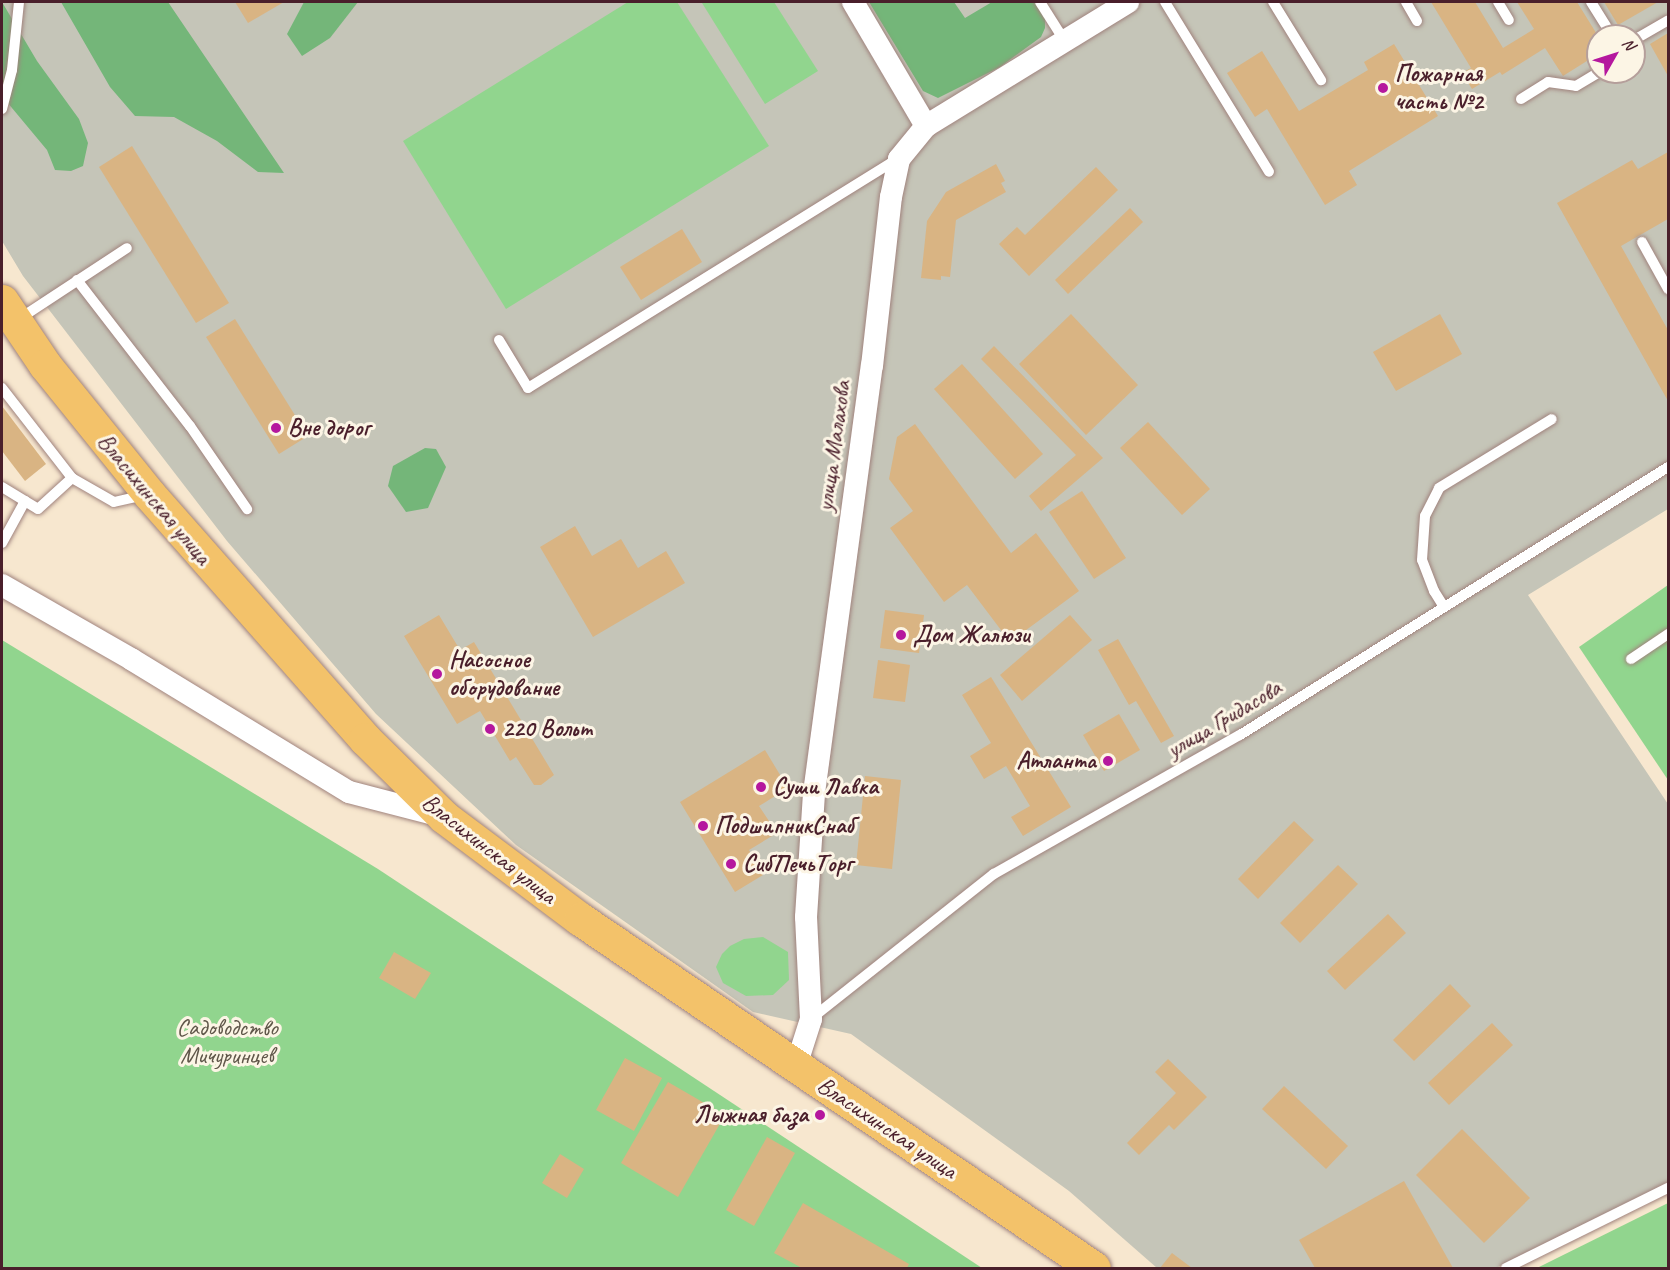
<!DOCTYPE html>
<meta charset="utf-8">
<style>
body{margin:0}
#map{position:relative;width:1670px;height:1270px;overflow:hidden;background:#f7e7cf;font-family:Caveat,sans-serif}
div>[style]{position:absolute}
.industrial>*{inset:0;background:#c5c5b8}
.green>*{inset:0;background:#91d58e}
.forest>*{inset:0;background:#74b679}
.building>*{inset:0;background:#d9b483}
.roads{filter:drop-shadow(0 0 2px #a0837d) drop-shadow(0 0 2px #a0837d)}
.service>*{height:10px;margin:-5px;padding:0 5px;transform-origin:5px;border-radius:5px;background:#fff}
.minor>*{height:22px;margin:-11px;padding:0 11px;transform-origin:11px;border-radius:11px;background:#fff}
.trunk>*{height:33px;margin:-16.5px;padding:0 16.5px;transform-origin:16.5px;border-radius:16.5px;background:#f3c26a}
.dots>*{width:16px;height:16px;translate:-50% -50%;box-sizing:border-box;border:3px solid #fcf5e5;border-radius:50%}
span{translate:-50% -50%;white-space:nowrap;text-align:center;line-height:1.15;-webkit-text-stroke:6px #fcf5e5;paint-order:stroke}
.poi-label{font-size:24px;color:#4a1f2b;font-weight:700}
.left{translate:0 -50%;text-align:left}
.right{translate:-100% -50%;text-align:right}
.street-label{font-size:24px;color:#4a1f2b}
.park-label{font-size:24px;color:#5f5649}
.frame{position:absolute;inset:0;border:3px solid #4a1f2b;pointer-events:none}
.north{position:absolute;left:1586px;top:24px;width:60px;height:60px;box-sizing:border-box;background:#fcf5e5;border:2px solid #b59f9b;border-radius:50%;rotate:51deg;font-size:16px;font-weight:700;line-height:24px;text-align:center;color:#4a1f2b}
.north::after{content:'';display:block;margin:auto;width:21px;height:27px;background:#b5179e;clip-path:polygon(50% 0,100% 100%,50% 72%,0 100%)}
</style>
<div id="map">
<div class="industrial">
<div style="clip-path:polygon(evenodd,2px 2px,1668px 2px,1668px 509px,1528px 595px,1668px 804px,1668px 1183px,1496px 1268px,1157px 1268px,1069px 1191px,851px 1034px,753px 1012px,516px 845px,376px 714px,227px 541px,23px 276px,2px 241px,2px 2px,1598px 36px,1634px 36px,1634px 72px,1598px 72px,1598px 36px)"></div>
</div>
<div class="green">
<div style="clip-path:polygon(628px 2px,677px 2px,769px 146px,506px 309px,403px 141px)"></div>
<div style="clip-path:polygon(705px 2px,774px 2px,818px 71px,765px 104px,702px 3px)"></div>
<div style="clip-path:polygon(1668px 585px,1668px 780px,1579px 647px)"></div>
<div style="clip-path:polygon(2px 640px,378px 869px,982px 1268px,2px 1268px)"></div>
<div style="clip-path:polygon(763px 937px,788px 952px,789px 980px,773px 995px,746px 996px,723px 983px,716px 967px,722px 954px,730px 946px,744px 939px)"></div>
<div style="clip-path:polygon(1668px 1203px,1668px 1268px,1537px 1268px)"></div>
</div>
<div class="forest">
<div style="clip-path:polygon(2px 2px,37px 61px,79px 119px,88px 143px,83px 166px,71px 171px,55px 170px,47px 150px,2px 96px)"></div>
<div style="clip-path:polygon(61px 2px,168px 2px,284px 173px,258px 172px,217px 141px,174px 117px,135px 116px,110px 87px)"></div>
<div style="clip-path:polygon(304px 2px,358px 2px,330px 38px,302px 56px,287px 34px)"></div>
<div style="clip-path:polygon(869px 2px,954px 2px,965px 18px,992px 2px,1036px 2px,1045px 17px,1045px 28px,1041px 37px,1000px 67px,938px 98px,923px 91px)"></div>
<div style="clip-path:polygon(425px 448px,436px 449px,446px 467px,428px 508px,406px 512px,388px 486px,393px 466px)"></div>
</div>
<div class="building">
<div style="clip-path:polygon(235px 2px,284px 2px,248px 23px)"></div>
<div style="clip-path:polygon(1431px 2px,1475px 2px,1503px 48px,1534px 29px,1517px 2px,1577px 2px,1598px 36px,1598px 54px,1563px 76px,1545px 48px,1502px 75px,1500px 72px,1472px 89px,1462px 73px,1471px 68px)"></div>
<div style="clip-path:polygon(1604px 2px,1658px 2px,1618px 25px)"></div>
<div style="clip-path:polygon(1668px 33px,1668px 76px,1650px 44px)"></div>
<div style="clip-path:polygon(1394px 44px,1438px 116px,1349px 171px,1357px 185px,1325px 205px,1267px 109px,1255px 117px,1227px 73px,1262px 51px,1299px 111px,1368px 70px,1364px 62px)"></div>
<div style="clip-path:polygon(132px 146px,229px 303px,196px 323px,99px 167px)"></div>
<div style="clip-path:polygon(1668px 152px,1668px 219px,1621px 246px,1668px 330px,1668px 401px,1557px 203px,1632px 160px,1638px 169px)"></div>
<div style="clip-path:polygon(996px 164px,1005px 181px,1001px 183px,1006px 192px,956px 220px,950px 277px,941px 276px,941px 280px,921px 278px,927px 221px,946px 192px)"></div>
<div style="clip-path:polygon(1096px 167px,1118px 190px,1029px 276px,999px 244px,1017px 227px,1025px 235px)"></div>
<div style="clip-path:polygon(1130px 208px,1143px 222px,1068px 294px,1055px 280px)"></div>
<div style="clip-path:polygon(682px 229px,702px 262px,641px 300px,620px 267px)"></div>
<div style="clip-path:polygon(1071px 314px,1138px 385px,1086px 435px,1019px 364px)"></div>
<div style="clip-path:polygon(1440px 314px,1462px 354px,1396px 391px,1373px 352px)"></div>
<div style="clip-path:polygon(235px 319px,308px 436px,279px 454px,206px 337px)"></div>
<div style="clip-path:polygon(994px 346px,1103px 458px,1041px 511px,1029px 496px,1076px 455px,981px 359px)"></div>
<div style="clip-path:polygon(962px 364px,1043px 454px,1015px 479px,934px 389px)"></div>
<div style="clip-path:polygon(2px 406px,46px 464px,25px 481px,2px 451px)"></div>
<div style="clip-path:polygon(1148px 422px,1210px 489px,1182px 515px,1120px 448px)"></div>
<div style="clip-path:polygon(915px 424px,1011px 553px,1036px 533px,1079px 591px,1010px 642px,967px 585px,944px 602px,890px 528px,913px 511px,889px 479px,897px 437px)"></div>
<div style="clip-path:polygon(1082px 491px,1126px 558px,1094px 579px,1049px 512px)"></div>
<div style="clip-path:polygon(575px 526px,592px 556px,621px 539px,638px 568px,666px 551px,685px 583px,593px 637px,540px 547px)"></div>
<div style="clip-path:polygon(885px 610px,924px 615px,919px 653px,880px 648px)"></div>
<div style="clip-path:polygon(439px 615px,460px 650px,474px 642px,554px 775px,541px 785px,534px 785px,516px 757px,510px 761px,480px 711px,457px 724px,404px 636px)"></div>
<div style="clip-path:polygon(1070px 615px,1092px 640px,1022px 701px,1000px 675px)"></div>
<div style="clip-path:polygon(1118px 639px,1174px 736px,1161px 743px,1136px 701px,1129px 705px,1098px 650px)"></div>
<div style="clip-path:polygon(878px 660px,910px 665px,905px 702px,873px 698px)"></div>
<div style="clip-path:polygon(991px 677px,1071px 807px,1023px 836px,1011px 817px,1030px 806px,1006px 766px,984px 779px,970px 756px,991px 743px,962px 695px)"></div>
<div style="clip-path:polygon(1119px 714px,1140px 750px,1104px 771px,1083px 735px)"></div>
<div style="clip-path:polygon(765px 750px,788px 788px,759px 806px,777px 833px,749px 850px,763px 875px,735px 892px,680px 802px)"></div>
<div style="clip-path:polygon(865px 776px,901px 780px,892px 869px,856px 865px)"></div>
<div style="clip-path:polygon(1294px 821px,1314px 840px,1258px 899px,1238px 879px)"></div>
<div style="clip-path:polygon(1338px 865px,1358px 884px,1300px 943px,1280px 923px)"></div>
<div style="clip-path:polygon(1388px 914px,1406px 933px,1345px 990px,1327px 971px)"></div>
<div style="clip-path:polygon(394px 952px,431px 973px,415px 999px,379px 978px)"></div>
<div style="clip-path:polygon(1450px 984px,1471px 1006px,1414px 1061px,1393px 1040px)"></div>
<div style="clip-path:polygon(1492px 1023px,1513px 1045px,1449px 1105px,1428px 1083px)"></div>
<div style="clip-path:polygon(625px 1058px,662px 1078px,634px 1131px,596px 1110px)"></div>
<div style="clip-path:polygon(1168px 1059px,1207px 1097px,1174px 1130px,1169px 1125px,1139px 1155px,1127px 1143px,1176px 1093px,1155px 1072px)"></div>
<div style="clip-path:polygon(668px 1082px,725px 1115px,678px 1197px,621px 1163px)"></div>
<div style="clip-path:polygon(1284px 1086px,1348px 1146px,1326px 1169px,1262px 1109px)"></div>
<div style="clip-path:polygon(1462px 1129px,1530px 1198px,1484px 1243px,1416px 1175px)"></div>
<div style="clip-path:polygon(767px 1137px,795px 1153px,754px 1226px,726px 1210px)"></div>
<div style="clip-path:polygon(560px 1154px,584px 1169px,567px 1198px,542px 1183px)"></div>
<div style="clip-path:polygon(1404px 1181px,1453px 1268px,1315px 1268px,1299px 1240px)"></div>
<div style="clip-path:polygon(803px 1203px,909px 1264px,907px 1268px,802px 1268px,774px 1253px)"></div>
<div style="clip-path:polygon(1172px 1253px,1192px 1268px,1160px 1268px)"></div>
</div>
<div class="roads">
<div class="service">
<div style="left:1040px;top:2px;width:45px;rotate:57.7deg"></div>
<div style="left:1165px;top:2px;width:199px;rotate:58.5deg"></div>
<div style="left:1273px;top:2px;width:92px;rotate:58.4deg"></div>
<div style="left:1406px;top:2px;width:22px;rotate:60deg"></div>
<div style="left:1498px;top:2px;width:21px;rotate:59deg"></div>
<div style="left:1591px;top:2px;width:40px;rotate:58deg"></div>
<div style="left:1634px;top:40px;width:39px;rotate:-30deg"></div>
<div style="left:1521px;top:99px;width:32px;rotate:-32deg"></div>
<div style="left:1548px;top:82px;width:28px;rotate:8deg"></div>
<div style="left:1576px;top:86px;width:27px;rotate:-31deg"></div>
<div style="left:2px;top:109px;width:40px;rotate:-75.6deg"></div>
<div style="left:12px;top:70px;width:68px;rotate:-84.1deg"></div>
<div style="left:1642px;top:242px;width:54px;rotate:61deg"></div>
<div style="left:77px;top:280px;width:185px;rotate:52.3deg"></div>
<div style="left:190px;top:426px;width:101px;rotate:55.5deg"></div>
<div style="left:19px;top:319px;width:129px;rotate:-33.3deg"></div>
<div style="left:499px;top:340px;width:56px;rotate:58.9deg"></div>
<div style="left:528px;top:388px;width:435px;rotate:-31.8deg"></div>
<div style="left:2px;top:388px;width:114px;rotate:52.1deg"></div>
<div style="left:72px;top:478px;width:48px;rotate:29.7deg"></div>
<div style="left:114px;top:502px;width:32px;rotate:-13deg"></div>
<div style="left:2px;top:487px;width:42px;rotate:31.4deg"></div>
<div style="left:38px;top:509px;width:46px;rotate:-42.4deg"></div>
<div style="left:2px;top:543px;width:48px;rotate:-61.3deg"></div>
<div style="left:1444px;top:607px;width:19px;rotate:-122deg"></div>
<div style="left:1434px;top:591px;width:33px;rotate:-111deg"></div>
<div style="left:1422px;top:560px;width:44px;rotate:-86.1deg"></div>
<div style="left:1425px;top:516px;width:31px;rotate:-63deg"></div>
<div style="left:1439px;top:488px;width:132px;rotate:-31.4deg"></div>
<div style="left:1631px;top:659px;width:45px;rotate:-34deg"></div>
<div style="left:812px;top:1018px;width:232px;rotate:-38.4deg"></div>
<div style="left:994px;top:874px;width:283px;rotate:-29.5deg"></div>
<div style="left:1240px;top:735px;width:505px;rotate:-32.05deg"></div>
<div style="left:1506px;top:1268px;width:181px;rotate:-26.3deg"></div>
</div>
<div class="minor">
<div style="left:853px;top:2px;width:144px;rotate:59.5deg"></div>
<div style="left:2px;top:585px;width:149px;rotate:29.8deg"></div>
<div style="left:131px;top:659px;width:255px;rotate:31.4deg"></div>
<div style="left:349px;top:792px;width:95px;rotate:14.6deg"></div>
<div style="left:796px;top:1066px;width:49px;rotate:-72.3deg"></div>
<div style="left:811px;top:1019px;width:102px;rotate:-92.8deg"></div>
<div style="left:806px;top:917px;width:124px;rotate:-86.3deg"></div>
<div style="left:814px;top:793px;width:431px;rotate:-82.3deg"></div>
<div style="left:872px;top:366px;width:170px;rotate:-83.6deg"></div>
<div style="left:891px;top:197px;width:39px;rotate:-78deg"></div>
<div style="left:899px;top:159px;width:43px;rotate:-50.7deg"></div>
<div style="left:926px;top:126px;width:237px;rotate:-31.5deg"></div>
</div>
<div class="trunk">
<div style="left:2px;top:301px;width:77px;rotate:56.1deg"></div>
<div style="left:45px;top:365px;width:166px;rotate:51.1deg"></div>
<div style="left:149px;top:494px;width:327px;rotate:48.6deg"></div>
<div style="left:365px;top:739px;width:111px;rotate:44.6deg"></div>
<div style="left:444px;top:817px;width:170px;rotate:36.9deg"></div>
<div style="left:580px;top:919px;width:621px;rotate:34.18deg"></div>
</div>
</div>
<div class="dots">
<div style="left:1383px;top:88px;background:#b5179e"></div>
<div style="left:276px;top:428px;background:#b5179e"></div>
<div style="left:901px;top:635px;background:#b5179e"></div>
<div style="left:437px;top:674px;background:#b5179e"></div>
<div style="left:490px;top:729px;background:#b5179e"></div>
<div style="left:1108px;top:761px;background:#b5179e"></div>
<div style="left:761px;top:787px;background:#b5179e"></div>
<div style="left:703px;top:826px;background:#b5179e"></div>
<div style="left:731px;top:864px;background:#b5179e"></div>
<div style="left:820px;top:1115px;background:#b5179e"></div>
</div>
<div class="poi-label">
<span class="left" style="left:1395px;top:88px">Пожарная<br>часть №2</span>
<span class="left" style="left:288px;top:428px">Вне дорог</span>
<span class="left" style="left:913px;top:635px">Дом Жалюзи</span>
<span class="left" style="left:449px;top:674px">Насосное<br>оборудование</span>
<span class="left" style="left:502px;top:729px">220 Вольт</span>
<span class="right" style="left:1096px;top:761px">Атланта</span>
<span class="left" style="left:773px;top:787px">Суши Лавка</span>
<span class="left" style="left:715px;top:826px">ПодшипникСнаб</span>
<span class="left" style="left:743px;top:864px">СибПечьТорг</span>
<span class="right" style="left:808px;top:1115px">Лыжная база</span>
</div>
<div class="street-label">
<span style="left:834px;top:446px;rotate:-82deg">улица Малахова</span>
<span style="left:154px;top:499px;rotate:50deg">Власихинская улица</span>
<span style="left:1224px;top:719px;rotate:-31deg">улица Гридасова</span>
<span style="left:489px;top:849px;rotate:38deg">Власихинская улица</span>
<span style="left:887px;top:1128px;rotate:34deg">Власихинская улица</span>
</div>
<div class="park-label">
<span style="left:227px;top:1042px">Садоводство<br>Мичуринцев</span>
</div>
<div class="frame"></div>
<div class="north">N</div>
</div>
